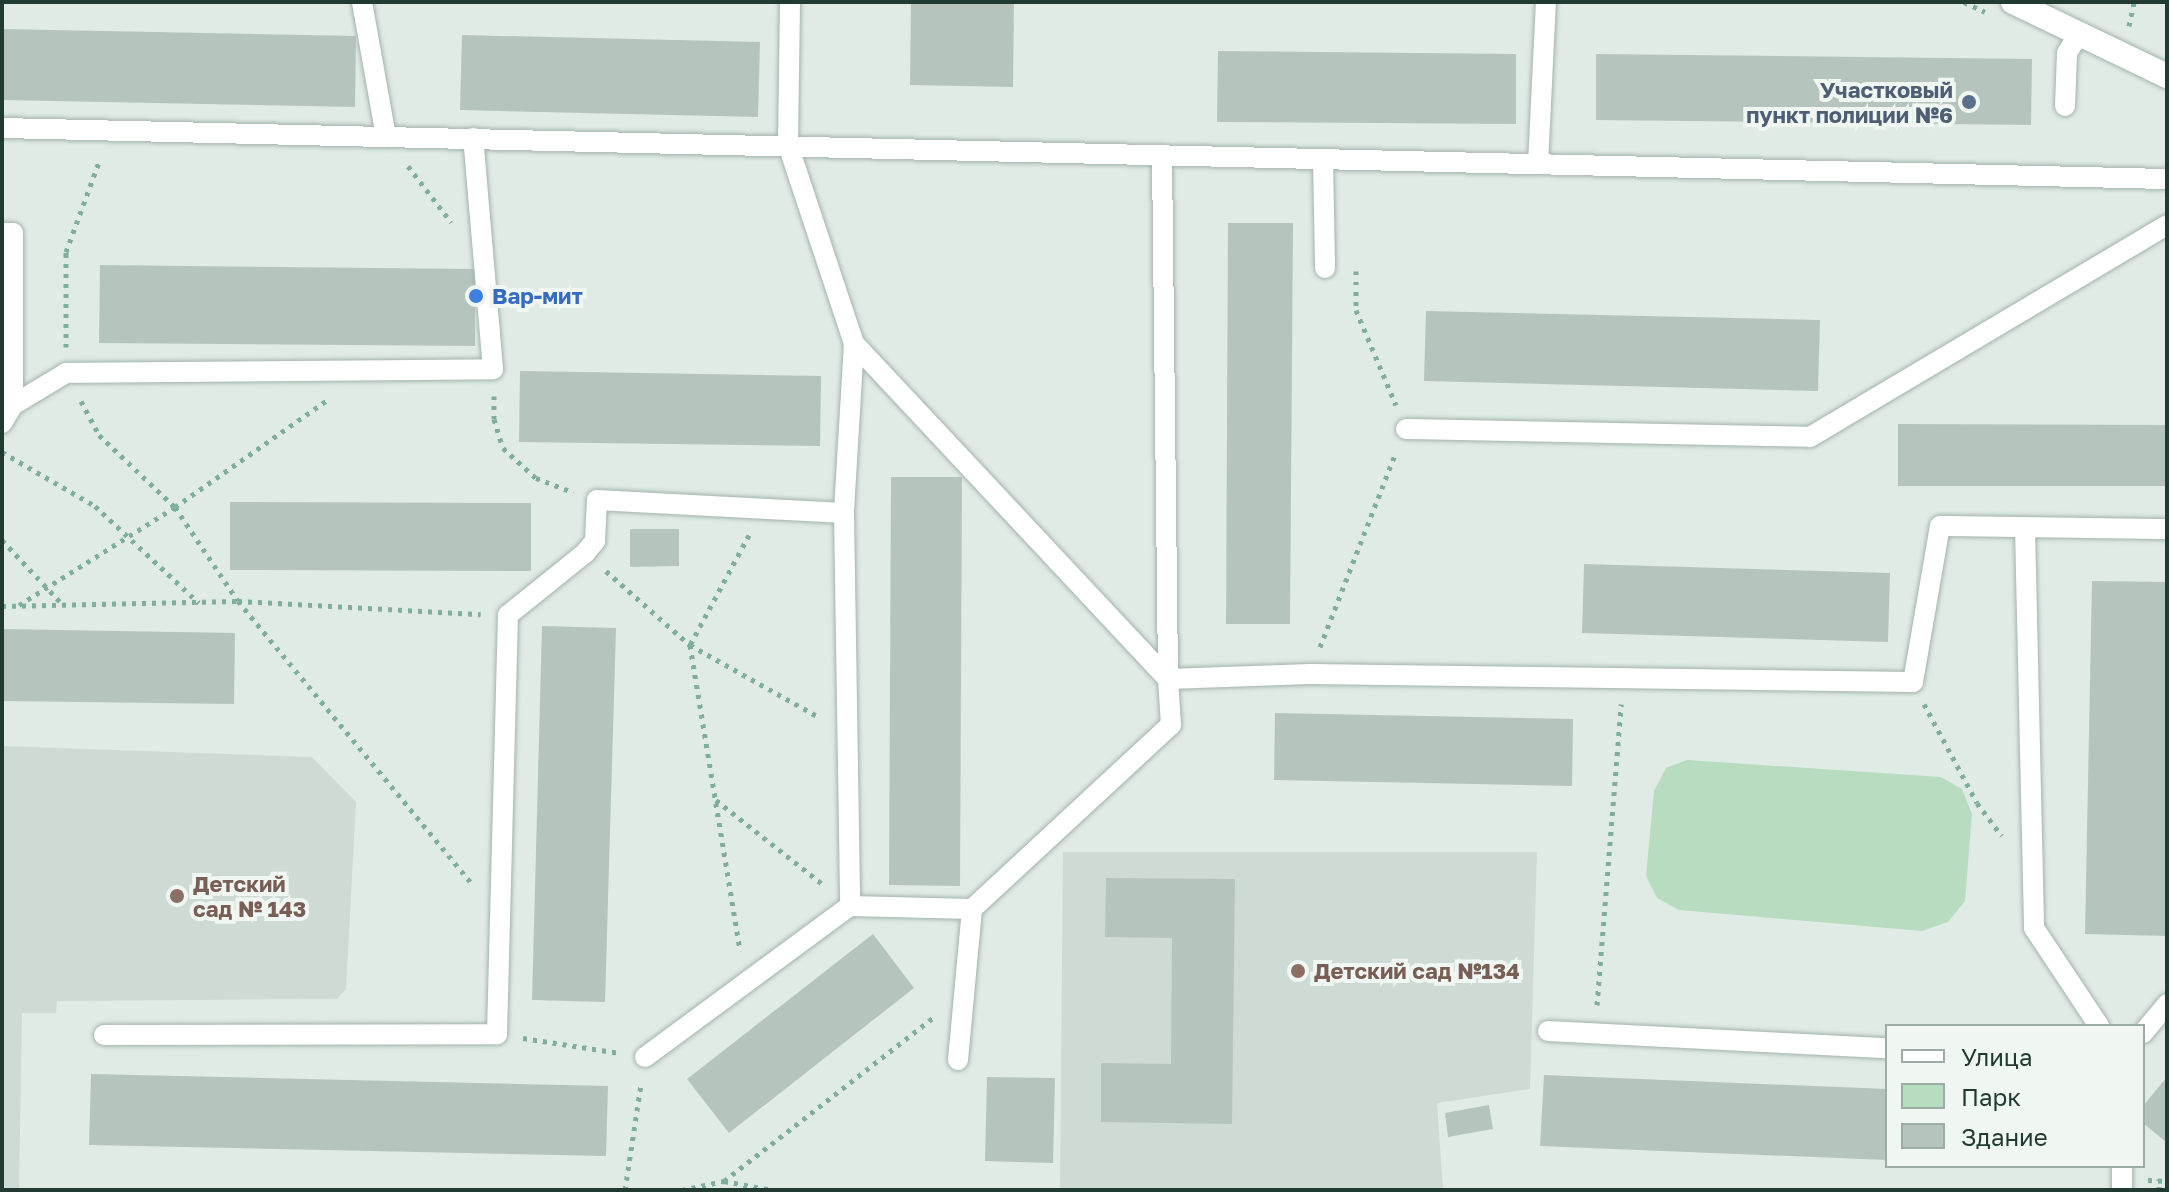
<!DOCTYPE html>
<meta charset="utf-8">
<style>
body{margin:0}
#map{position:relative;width:2169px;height:1192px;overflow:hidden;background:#e0ebe5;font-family:"Golos Text",sans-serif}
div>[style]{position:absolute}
.built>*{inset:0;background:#cedad4}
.green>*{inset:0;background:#b8dcc0}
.building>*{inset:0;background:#b5c5be}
.path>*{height:5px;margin-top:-2.5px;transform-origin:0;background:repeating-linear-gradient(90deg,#80ae9e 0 4px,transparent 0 10px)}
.roads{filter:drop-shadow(0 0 2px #a3b3ac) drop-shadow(0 0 2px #a3b3ac)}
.service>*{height:20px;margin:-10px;padding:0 10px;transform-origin:10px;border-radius:10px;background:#fff}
.secondary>*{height:24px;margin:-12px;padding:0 12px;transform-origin:12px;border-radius:12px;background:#fff}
.dots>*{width:22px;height:22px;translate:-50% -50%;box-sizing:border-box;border:4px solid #f0f7f3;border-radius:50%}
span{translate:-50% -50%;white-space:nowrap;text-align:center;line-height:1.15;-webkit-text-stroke:8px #f0f7f3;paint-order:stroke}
.service-label{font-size:22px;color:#4e5e75;font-weight:700}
.right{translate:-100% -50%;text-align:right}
.shop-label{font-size:22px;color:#366cbe;font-weight:700}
.left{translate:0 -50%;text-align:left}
.education-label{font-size:22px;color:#785e54;font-weight:700}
.frame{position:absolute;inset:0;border:4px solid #213b33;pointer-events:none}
.legend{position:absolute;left:1885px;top:1024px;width:260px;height:144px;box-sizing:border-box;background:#f0f7f3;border:2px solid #9daca6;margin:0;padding:10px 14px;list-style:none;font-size:24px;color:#213b33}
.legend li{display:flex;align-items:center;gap:16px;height:40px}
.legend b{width:40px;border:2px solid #9daca6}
</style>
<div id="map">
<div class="built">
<div style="clip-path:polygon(2px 746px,312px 757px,356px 802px,346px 989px,337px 999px,57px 1001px,56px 1013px,22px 1013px,19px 1190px,2px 1190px)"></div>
<div style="clip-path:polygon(1063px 852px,1537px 852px,1530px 1089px,1437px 1103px,1443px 1190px,1060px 1190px)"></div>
</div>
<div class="green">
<div style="clip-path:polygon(1687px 760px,1941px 777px,1962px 789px,1972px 814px,1965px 901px,1948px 922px,1922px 931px,1679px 910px,1657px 898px,1646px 876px,1654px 791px,1666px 768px)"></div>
</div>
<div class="building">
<div style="clip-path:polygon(911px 2px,1014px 2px,1013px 87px,910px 85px)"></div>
<div style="clip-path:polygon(2px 29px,356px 36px,355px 107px,2px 100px)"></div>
<div style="clip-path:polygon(462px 35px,760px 42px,758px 117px,460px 110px)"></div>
<div style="clip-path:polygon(1218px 51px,1516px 54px,1516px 124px,1217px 122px)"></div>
<div style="clip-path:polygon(1596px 54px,2032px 59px,2031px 125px,1596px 120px)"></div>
<div style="clip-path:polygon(1228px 223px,1293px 223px,1290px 624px,1226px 624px)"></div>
<div style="clip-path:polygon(100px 265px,475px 269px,475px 346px,99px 343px)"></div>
<div style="clip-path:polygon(1426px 311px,1820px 320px,1818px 391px,1424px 381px)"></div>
<div style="clip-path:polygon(520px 371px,821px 376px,820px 446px,519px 442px)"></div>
<div style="clip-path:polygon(1898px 424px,2167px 425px,2167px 486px,1898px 486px)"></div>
<div style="clip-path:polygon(891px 477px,962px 477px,960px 886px,889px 885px)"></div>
<div style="clip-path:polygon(230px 502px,531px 503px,531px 571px,230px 570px)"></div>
<div style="clip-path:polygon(630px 529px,679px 529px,679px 566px,630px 567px)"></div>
<div style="clip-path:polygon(1584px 564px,1890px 573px,1888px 642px,1582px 633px)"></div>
<div style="clip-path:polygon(2092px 581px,2167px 582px,2167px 936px,2085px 934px)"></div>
<div style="clip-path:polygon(542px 626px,616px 628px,605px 1002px,532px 1000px)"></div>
<div style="clip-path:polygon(2px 629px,235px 633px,234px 704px,2px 701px)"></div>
<div style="clip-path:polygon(1275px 713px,1573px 719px,1572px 786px,1274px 780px)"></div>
<div style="clip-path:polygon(1106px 878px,1235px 879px,1232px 1124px,1101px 1122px,1101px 1063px,1171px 1064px,1172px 938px,1105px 937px)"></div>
<div style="clip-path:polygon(873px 934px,914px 988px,729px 1133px,687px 1079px)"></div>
<div style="clip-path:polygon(91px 1074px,608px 1086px,606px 1156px,89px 1145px)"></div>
<div style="clip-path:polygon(1544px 1075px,1887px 1089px,1887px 1160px,1540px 1146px)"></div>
<div style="clip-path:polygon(987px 1077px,1055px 1078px,1053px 1163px,985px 1161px)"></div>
<div style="clip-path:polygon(2167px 1077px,2167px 1143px,2143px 1123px,2143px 1106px)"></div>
<div style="clip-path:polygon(1489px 1105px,1493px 1129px,1448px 1137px,1445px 1113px)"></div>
</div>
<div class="path">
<div style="left:1964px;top:2px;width:23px;rotate:25deg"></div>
<div style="left:2129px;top:26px;width:25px;rotate:-78deg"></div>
<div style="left:408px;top:166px;width:71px;rotate:52.5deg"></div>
<div style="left:1356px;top:271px;width:39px;rotate:90deg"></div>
<div style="left:1356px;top:310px;width:103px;rotate:67.2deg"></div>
<div style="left:66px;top:347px;width:95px;rotate:-90deg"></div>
<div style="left:66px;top:252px;width:99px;rotate:-69.9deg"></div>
<div style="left:494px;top:396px;width:23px;rotate:90deg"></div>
<div style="left:494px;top:419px;width:30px;rotate:73deg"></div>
<div style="left:503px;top:448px;width:45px;rotate:42.3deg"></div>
<div style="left:536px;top:478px;width:40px;rotate:21deg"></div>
<div style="left:81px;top:401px;width:38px;rotate:62deg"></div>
<div style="left:99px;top:435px;width:105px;rotate:43.5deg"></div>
<div style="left:175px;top:507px;width:113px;rotate:56.2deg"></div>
<div style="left:238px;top:601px;width:366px;rotate:50.4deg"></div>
<div style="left:2px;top:452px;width:108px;rotate:30.1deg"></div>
<div style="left:95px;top:506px;width:142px;rotate:43deg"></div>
<div style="left:749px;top:535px;width:125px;rotate:118.2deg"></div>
<div style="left:690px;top:645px;width:148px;rotate:29.2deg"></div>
<div style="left:2px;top:540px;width:88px;rotate:46.8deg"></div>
<div style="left:606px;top:571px;width:112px;rotate:41.4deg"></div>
<div style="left:690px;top:645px;width:310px;rotate:80.7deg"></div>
<div style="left:19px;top:605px;width:184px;rotate:-32.1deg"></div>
<div style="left:175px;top:507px;width:186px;rotate:-35.1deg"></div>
<div style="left:2px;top:606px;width:236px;rotate:-1.2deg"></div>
<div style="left:238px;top:601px;width:243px;rotate:3.1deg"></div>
<div style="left:1320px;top:647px;width:206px;rotate:-68.7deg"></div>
<div style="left:1924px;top:704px;width:112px;rotate:61.8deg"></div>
<div style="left:1977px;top:803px;width:41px;rotate:52.9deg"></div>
<div style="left:716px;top:800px;width:134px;rotate:38.3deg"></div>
<div style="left:1597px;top:1005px;width:302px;rotate:-85.4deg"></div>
<div style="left:523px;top:1038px;width:98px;rotate:8.8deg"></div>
<div style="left:2148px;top:1180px;width:19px;rotate:3deg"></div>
<div style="left:724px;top:1181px;width:266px;rotate:-38deg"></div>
<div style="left:625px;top:1190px;width:107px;rotate:-81.4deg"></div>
<div style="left:682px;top:1190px;width:43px;rotate:-12.1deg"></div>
<div style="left:724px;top:1181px;width:49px;rotate:10.6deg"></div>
<div style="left:2159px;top:1190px;width:11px;rotate:-90deg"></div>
</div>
<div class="roads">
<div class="service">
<div style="left:362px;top:2px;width:137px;rotate:79.9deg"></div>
<div style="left:790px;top:2px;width:143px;rotate:90.8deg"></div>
<div style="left:788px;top:145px;width:209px;rotate:71.6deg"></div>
<div style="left:854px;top:343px;width:170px;rotate:93.4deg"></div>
<div style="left:844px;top:513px;width:393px;rotate:89.1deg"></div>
<div style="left:2065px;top:106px;width:53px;rotate:-87.8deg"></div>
<div style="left:2067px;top:53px;width:22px;rotate:-58deg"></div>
<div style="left:2px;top:128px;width:2166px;rotate:1.35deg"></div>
<div style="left:1162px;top:155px;width:524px;rotate:89.34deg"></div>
<div style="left:1168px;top:679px;width:142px;rotate:-2deg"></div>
<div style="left:1310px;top:674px;width:603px;rotate:0.76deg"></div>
<div style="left:1913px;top:682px;width:158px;rotate:-80.2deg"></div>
<div style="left:1940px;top:526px;width:227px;rotate:0.8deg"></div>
<div style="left:1323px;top:159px;width:109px;rotate:88.9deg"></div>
<div style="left:1538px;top:164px;width:162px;rotate:-87.2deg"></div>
<div style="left:2px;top:233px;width:11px"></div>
<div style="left:13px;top:233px;width:172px;rotate:90deg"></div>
<div style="left:2px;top:423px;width:21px;rotate:-59deg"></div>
<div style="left:13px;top:405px;width:62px;rotate:-31.1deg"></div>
<div style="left:66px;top:373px;width:427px;rotate:-0.5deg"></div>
<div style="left:493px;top:369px;width:232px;rotate:-94.9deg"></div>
<div style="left:1406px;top:429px;width:404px;rotate:1.1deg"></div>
<div style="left:1810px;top:437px;width:415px;rotate:-30.7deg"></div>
<div style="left:2025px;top:528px;width:400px;rotate:88.7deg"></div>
<div style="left:2034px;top:928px;width:118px;rotate:56.4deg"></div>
<div style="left:1548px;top:1031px;width:339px;rotate:2.9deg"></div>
<div style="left:2143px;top:1033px;width:38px;rotate:-50deg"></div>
<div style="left:104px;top:1035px;width:393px;rotate:-0.1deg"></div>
<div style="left:497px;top:1034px;width:419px;rotate:-88.5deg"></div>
<div style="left:508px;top:615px;width:99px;rotate:-38.8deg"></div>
<div style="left:585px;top:553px;width:16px;rotate:-50deg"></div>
<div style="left:595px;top:541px;width:41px;rotate:-87.2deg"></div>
<div style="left:597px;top:500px;width:247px;rotate:3deg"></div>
<div style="left:645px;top:1057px;width:255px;rotate:-36.4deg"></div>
<div style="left:850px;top:906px;width:122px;rotate:1.4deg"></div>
<div style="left:972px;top:909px;width:271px;rotate:-42.8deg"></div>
<div style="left:1171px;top:725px;width:46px;rotate:-93.7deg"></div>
<div style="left:1168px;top:679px;width:460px;rotate:-133.1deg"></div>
<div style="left:958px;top:1060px;width:152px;rotate:-84.7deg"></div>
<div style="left:2122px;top:1166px;width:24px;rotate:90deg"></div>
</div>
<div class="secondary">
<div style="left:2013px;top:2px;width:171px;rotate:25.7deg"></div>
</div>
</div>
<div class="dots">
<div style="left:1969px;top:102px;background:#5c6f8a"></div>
<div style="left:476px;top:296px;background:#3f7fe0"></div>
<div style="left:177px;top:896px;background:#8d6e63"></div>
<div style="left:1298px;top:971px;background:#8d6e63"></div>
</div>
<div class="service-label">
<span class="right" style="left:1953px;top:102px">Участковый<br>пункт полиции №6</span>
</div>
<div class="shop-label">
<span class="left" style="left:492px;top:296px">Вар-мит</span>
</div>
<div class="education-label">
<span class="left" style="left:193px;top:896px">Детский<br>сад № 143</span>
<span class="left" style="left:1314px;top:971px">Детский сад №134</span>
</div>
<div class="frame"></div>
<ul class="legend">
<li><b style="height:10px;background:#fff"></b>Улица</li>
<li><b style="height:22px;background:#b8dcc0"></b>Парк</li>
<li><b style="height:22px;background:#b5c5be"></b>Здание</li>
</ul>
</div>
